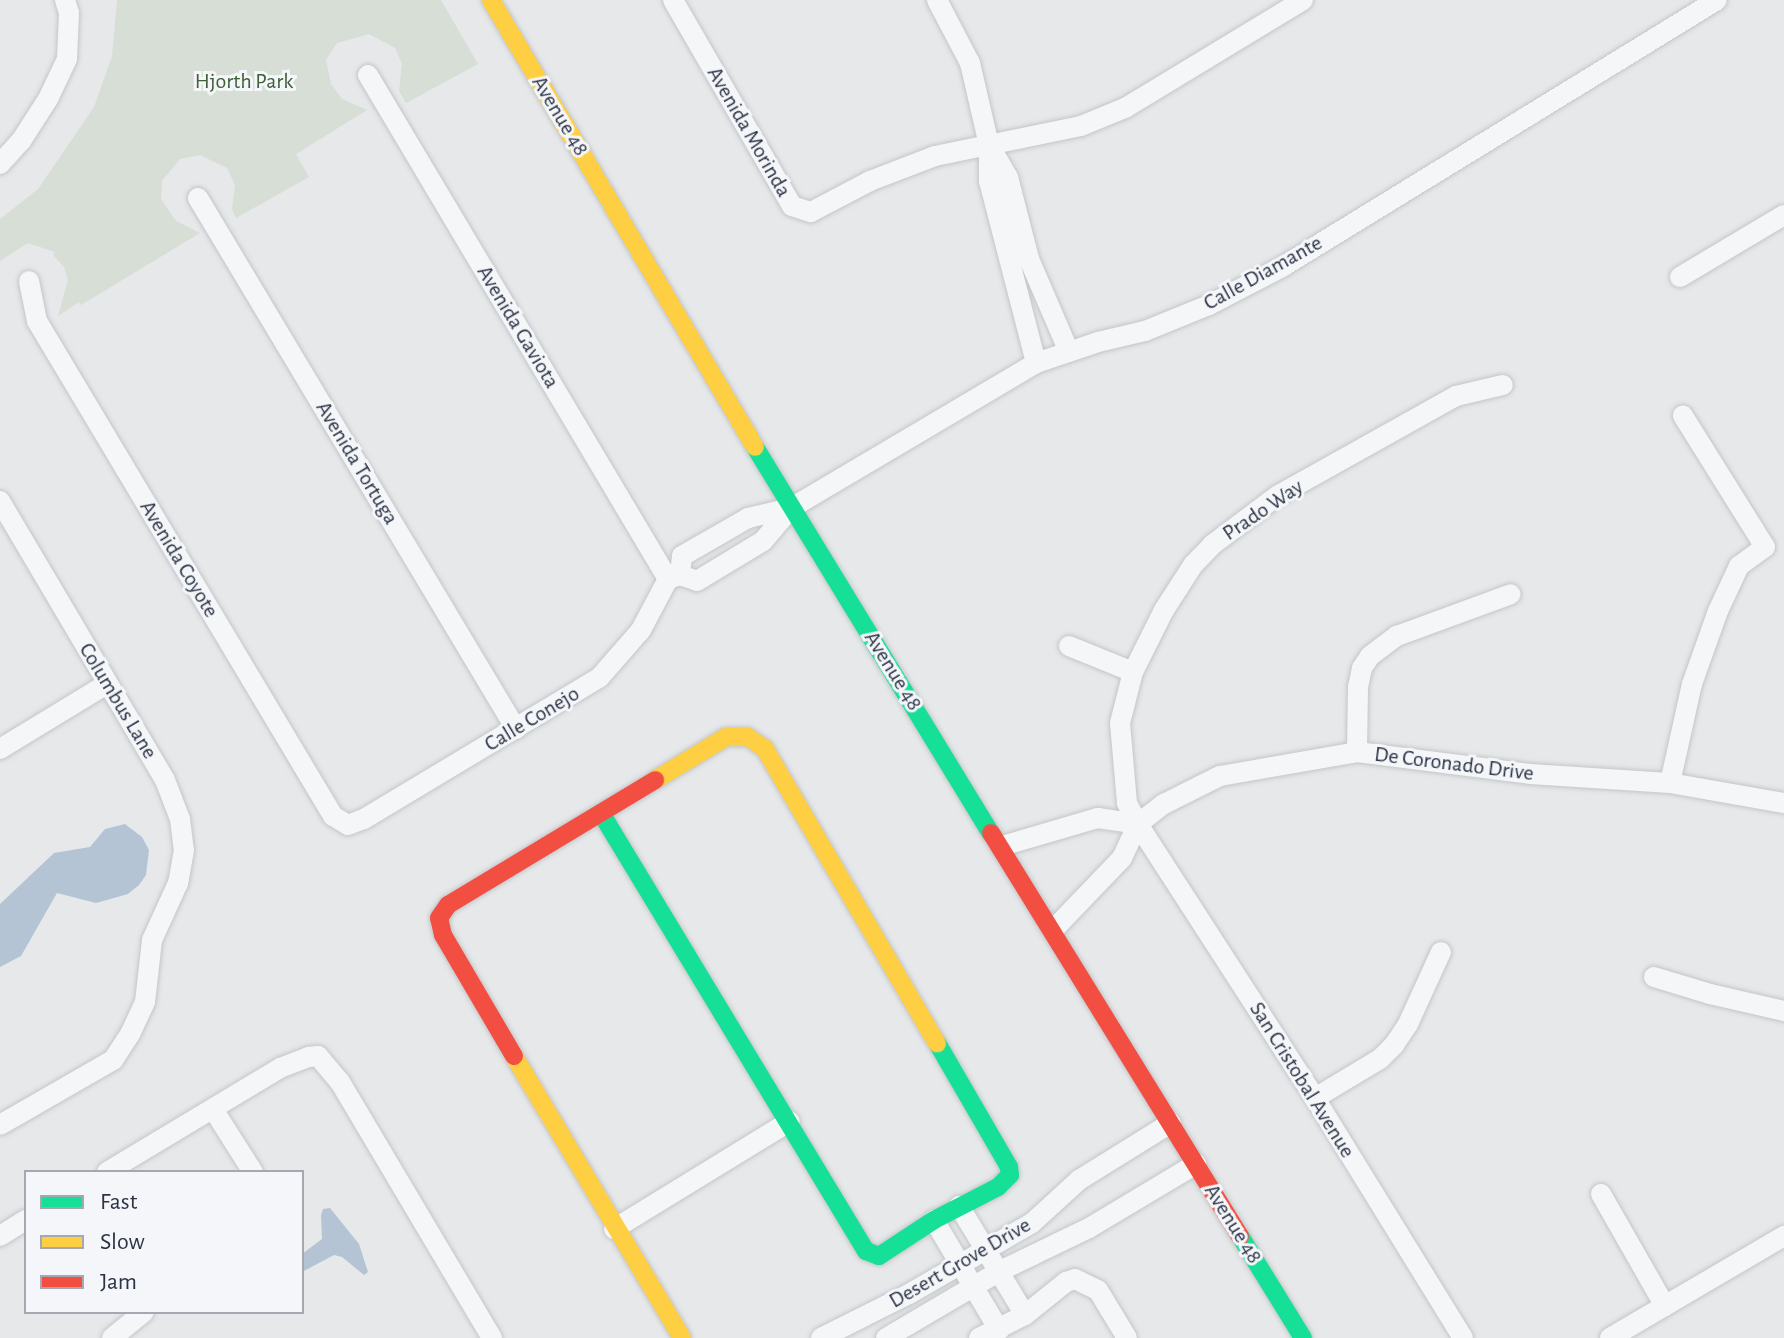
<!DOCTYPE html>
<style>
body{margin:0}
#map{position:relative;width:1784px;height:1338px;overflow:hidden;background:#e6e8ea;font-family:"Alegreya Sans",sans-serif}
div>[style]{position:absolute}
.green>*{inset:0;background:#d6ded6}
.water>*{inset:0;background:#b4c4d5}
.roads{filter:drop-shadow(0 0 2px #c4c6c8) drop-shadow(0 0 2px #c4c6c8)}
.street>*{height:20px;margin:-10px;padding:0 10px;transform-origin:10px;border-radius:10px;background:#f5f6f7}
.fast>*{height:18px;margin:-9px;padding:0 9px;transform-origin:9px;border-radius:9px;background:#16e098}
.slow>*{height:18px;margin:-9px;padding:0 9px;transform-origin:9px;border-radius:9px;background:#ffcf43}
.jam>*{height:18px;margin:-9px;padding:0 9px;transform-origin:9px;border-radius:9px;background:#f24e42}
span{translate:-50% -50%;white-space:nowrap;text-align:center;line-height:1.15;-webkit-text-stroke:6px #f4f6f9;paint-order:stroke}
.park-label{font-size:22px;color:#3f6138}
.street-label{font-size:22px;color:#2b3445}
.legend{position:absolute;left:24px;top:1170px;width:280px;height:144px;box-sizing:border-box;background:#f4f6f9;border:2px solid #a4a8b1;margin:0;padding:10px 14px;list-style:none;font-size:24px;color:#2b3445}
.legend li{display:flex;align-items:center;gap:16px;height:40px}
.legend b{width:40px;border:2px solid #a4a8b1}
</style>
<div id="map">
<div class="green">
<div style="clip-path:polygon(117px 0,441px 0,478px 64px,406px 103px,399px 91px,402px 64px,395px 48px,369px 34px,337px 43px,326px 60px,331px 84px,342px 99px,367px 110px,296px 154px,309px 177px,236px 218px,232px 209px,235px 185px,227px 168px,200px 155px,180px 159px,162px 181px,161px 199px,176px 221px,200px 233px,81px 305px,79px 302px,58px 316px,68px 280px,64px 267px,53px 255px,55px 252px,28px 243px,0 261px,0 219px,38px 189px,94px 107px,112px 56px)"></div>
</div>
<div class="water">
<div style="clip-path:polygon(125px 824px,142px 837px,149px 850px,146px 875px,139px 885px,128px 894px,96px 903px,57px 893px,21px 956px,0 967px,0 904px,54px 853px,90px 847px,105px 829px)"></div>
<div style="clip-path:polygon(330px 1208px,359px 1244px,368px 1272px,364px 1275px,342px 1257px,334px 1255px,302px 1272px,302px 1254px,322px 1239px,321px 1215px,323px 1209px)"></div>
</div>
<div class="roads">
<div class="street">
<div style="left:673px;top:0;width:238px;rotate:60deg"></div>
<div style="left:792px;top:206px;width:20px;rotate:18deg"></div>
<div style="left:811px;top:212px;width:67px;rotate:-27.7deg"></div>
<div style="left:870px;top:181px;width:70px;rotate:-21deg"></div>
<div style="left:935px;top:156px;width:149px;rotate:-11.6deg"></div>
<div style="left:1081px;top:126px;width:48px;rotate:-22.2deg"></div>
<div style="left:1125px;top:108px;width:208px;rotate:-31.2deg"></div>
<div style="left:937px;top:0;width:71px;rotate:62.4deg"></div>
<div style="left:970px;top:63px;width:84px;rotate:77deg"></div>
<div style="left:989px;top:145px;width:36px;rotate:90deg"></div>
<div style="left:989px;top:181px;width:188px;rotate:75.5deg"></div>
<div style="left:368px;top:75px;width:587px;rotate:59.24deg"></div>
<div style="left:991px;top:148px;width:34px;rotate:60deg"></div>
<div style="left:1008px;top:177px;width:85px;rotate:75.6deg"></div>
<div style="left:1029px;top:259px;width:101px;rotate:66.7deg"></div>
<div style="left:0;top:164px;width:31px;rotate:-48deg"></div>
<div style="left:21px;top:141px;width:50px;rotate:-57.3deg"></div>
<div style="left:48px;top:99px;width:44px;rotate:-64.6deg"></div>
<div style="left:67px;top:59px;width:46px;rotate:-87.5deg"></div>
<div style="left:69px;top:13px;width:14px;rotate:-107deg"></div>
<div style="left:198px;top:198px;width:619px;rotate:59.08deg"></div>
<div style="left:1680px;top:277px;width:121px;rotate:-30.8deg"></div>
<div style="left:29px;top:281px;width:41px;rotate:78.7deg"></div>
<div style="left:37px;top:321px;width:577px;rotate:59.12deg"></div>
<div style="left:333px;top:816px;width:17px;rotate:31deg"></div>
<div style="left:348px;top:825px;width:17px;rotate:-21deg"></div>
<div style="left:364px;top:819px;width:275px;rotate:-31deg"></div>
<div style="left:600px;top:677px;width:62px;rotate:-48.9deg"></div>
<div style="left:641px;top:630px;width:58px;rotate:-62.1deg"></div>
<div style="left:668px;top:579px;width:13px;rotate:-18deg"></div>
<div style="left:680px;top:575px;width:18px;rotate:19deg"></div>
<div style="left:697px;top:581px;width:77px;rotate:-31.2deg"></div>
<div style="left:763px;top:541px;width:43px;rotate:-49.7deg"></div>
<div style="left:0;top:501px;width:324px;rotate:59.4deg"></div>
<div style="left:165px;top:780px;width:42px;rotate:69deg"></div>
<div style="left:180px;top:819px;width:31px;rotate:83deg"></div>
<div style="left:184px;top:850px;width:34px;rotate:100deg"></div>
<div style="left:178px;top:883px;width:63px;rotate:114.5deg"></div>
<div style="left:152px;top:940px;width:62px;rotate:96.4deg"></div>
<div style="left:145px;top:1002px;width:35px;rotate:115deg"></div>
<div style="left:130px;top:1034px;width:31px;rotate:123deg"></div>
<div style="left:113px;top:1060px;width:130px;rotate:150.1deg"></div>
<div style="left:680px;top:575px;width:19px;rotate:-84deg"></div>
<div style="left:682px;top:556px;width:76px;rotate:-29.9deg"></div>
<div style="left:748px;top:518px;width:44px;rotate:-13.1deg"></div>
<div style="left:791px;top:508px;width:285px;rotate:-30.6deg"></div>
<div style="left:1036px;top:363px;width:65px;rotate:-18.7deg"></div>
<div style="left:1098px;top:342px;width:48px;rotate:-13.2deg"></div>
<div style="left:1145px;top:331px;width:69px;rotate:-22.1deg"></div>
<div style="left:1209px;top:305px;width:82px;rotate:-27.5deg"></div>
<div style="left:1282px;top:267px;width:510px;rotate:-31.54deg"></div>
<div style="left:1069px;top:646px;width:69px;rotate:22.1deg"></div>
<div style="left:0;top:749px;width:125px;rotate:-31.3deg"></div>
<div style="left:1357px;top:752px;width:65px;rotate:-89.1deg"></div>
<div style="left:1358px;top:687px;width:19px;rotate:-78deg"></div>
<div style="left:1362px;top:668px;width:14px;rotate:-56deg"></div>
<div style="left:1370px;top:656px;width:34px;rotate:-37deg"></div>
<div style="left:1397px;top:636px;width:121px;rotate:-20.2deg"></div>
<div style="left:1670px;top:783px;width:101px;rotate:-77.5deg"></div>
<div style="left:1692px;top:684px;width:77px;rotate:-70.4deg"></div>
<div style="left:1718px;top:611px;width:50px;rotate:-65deg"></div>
<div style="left:1739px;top:566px;width:32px;rotate:-36deg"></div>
<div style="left:1765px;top:547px;width:155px;rotate:-122deg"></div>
<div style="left:1002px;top:846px;width:100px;rotate:-16.3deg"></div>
<div style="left:1098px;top:818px;width:40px;rotate:8.5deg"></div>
<div style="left:1054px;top:929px;width:98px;rotate:-46.2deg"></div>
<div style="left:1122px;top:858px;width:38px;rotate:-65deg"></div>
<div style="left:1138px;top:824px;width:33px;rotate:-38deg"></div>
<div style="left:1164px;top:804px;width:63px;rotate:-26.6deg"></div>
<div style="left:1220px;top:776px;width:139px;rotate:-9.9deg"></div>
<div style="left:1357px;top:752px;width:174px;rotate:7.2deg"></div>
<div style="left:1530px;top:774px;width:140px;rotate:3.7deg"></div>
<div style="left:1670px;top:783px;width:116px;rotate:10deg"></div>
<div style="left:1654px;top:977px;width:59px;rotate:16.9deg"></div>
<div style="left:1710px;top:994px;width:76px;rotate:12.9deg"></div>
<div style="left:1315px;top:1098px;width:76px;rotate:-31deg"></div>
<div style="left:1380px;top:1059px;width:20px;rotate:-45deg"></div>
<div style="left:1394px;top:1045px;width:25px;rotate:-56deg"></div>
<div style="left:1408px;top:1024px;width:79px;rotate:-65.4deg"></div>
<div style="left:213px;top:1109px;width:75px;rotate:57.6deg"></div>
<div style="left:107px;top:1172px;width:202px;rotate:-31deg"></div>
<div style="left:280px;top:1068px;width:30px;rotate:-21deg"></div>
<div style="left:308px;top:1057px;width:10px;rotate:-6deg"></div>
<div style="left:318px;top:1056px;width:34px;rotate:50deg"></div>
<div style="left:340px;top:1082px;width:298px;rotate:59.3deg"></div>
<div style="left:1601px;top:1194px;width:129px;rotate:60.3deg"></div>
<div style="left:959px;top:1206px;width:127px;rotate:58.8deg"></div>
<div style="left:934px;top:1220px;width:128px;rotate:59.4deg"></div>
<div style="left:614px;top:1229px;width:206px;rotate:-31.5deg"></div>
<div style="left:0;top:1236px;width:31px;rotate:-32deg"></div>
<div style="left:112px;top:1338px;width:41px;rotate:-39.1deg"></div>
<div style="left:821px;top:1338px;width:98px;rotate:-26.6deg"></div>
<div style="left:909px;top:1294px;width:142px;rotate:-30deg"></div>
<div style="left:1032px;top:1223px;width:64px;rotate:-42.5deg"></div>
<div style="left:1079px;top:1180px;width:108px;rotate:-31.8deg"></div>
<div style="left:886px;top:1338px;width:130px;rotate:-30.5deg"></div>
<div style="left:998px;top:1272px;width:101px;rotate:-25.8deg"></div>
<div style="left:1089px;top:1228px;width:125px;rotate:-30.9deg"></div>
<div style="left:979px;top:1338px;width:51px;rotate:-26.6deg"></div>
<div style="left:1025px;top:1315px;width:53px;rotate:-38.8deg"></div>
<div style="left:1066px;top:1282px;width:9px;rotate:-18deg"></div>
<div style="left:1075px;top:1279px;width:25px;rotate:26deg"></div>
<div style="left:1098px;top:1290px;width:56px;rotate:58.9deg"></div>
<div style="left:1463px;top:1338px;width:282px;rotate:-121.7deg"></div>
<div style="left:1315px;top:1098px;width:326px;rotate:-122.9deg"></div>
<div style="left:1138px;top:824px;width:24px;rotate:-118deg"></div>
<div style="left:1127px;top:803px;width:80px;rotate:-95deg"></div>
<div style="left:1120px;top:723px;width:53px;rotate:-75.7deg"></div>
<div style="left:1133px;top:672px;width:69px;rotate:-63.4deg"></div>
<div style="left:1164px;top:610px;width:54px;rotate:-57.2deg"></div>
<div style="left:1193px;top:565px;width:28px;rotate:-46deg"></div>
<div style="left:1212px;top:545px;width:81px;rotate:-37deg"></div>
<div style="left:1277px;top:496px;width:205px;rotate:-29.2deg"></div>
<div style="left:1456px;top:396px;width:48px;rotate:-13.2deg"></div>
<div style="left:1610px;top:1338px;width:202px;rotate:-30.4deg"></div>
</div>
<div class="fast">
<div style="left:755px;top:447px;width:452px;rotate:58.6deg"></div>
<div style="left:601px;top:813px;width:512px;rotate:58.83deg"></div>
<div style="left:866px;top:1251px;width:14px;rotate:21deg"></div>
<div style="left:879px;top:1256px;width:66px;rotate:-33.2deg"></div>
<div style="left:934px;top:1220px;width:72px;rotate:-27.3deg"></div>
<div style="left:998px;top:1187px;width:17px;rotate:-45deg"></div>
<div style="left:1010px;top:1175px;width:8px;rotate:-97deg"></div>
<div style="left:1009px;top:1167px;width:143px;rotate:-120.1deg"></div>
<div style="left:1240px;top:1236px;width:120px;rotate:58.3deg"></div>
</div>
<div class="slow">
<div style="left:491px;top:0;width:519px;rotate:59.43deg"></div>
<div style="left:655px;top:780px;width:83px;rotate:-31.2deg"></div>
<div style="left:726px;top:737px;width:22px"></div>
<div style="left:748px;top:737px;width:21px;rotate:35deg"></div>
<div style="left:765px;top:749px;width:341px;rotate:59.7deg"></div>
<div style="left:514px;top:1056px;width:328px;rotate:59.2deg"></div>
</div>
<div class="jam">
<div style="left:991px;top:833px;width:474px;rotate:58.3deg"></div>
<div style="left:514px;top:1056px;width:140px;rotate:-120.4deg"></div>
<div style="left:443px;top:935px;width:17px;rotate:-103deg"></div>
<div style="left:439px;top:918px;width:16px;rotate:-55deg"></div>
<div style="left:448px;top:905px;width:242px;rotate:-31.1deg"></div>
</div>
</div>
<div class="park-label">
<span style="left:244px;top:82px">Hjorth Park</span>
</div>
<div class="street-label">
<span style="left:560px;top:116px;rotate:59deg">Avenue 48</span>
<span style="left:749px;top:132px;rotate:60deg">Avenida Morinda</span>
<span style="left:1263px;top:273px;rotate:-29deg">Calle Diamante</span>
<span style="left:518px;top:327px;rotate:59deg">Avenida Gaviota</span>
<span style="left:357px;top:463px;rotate:59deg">Avenida Tortuga</span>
<span style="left:1263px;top:510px;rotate:-34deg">Prado Way</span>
<span style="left:179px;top:559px;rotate:59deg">Avenida Coyote</span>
<span style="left:893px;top:671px;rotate:58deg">Avenue 48</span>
<span style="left:118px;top:701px;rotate:59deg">Columbus Lane</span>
<span style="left:532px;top:719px;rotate:-31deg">Calle Conejo</span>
<span style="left:1454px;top:764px;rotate:7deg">De Coronado Drive</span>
<span style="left:1302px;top:1080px;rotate:58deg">San Cristobal Avenue</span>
<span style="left:1233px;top:1224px;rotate:58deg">Avenue 48</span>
<span style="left:960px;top:1263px;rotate:-30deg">Desert Grove Drive</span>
</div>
<ul class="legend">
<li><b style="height:10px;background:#16e098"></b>Fast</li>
<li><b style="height:10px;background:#ffcf43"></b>Slow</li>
<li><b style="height:10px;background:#f24e42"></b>Jam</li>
</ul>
</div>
